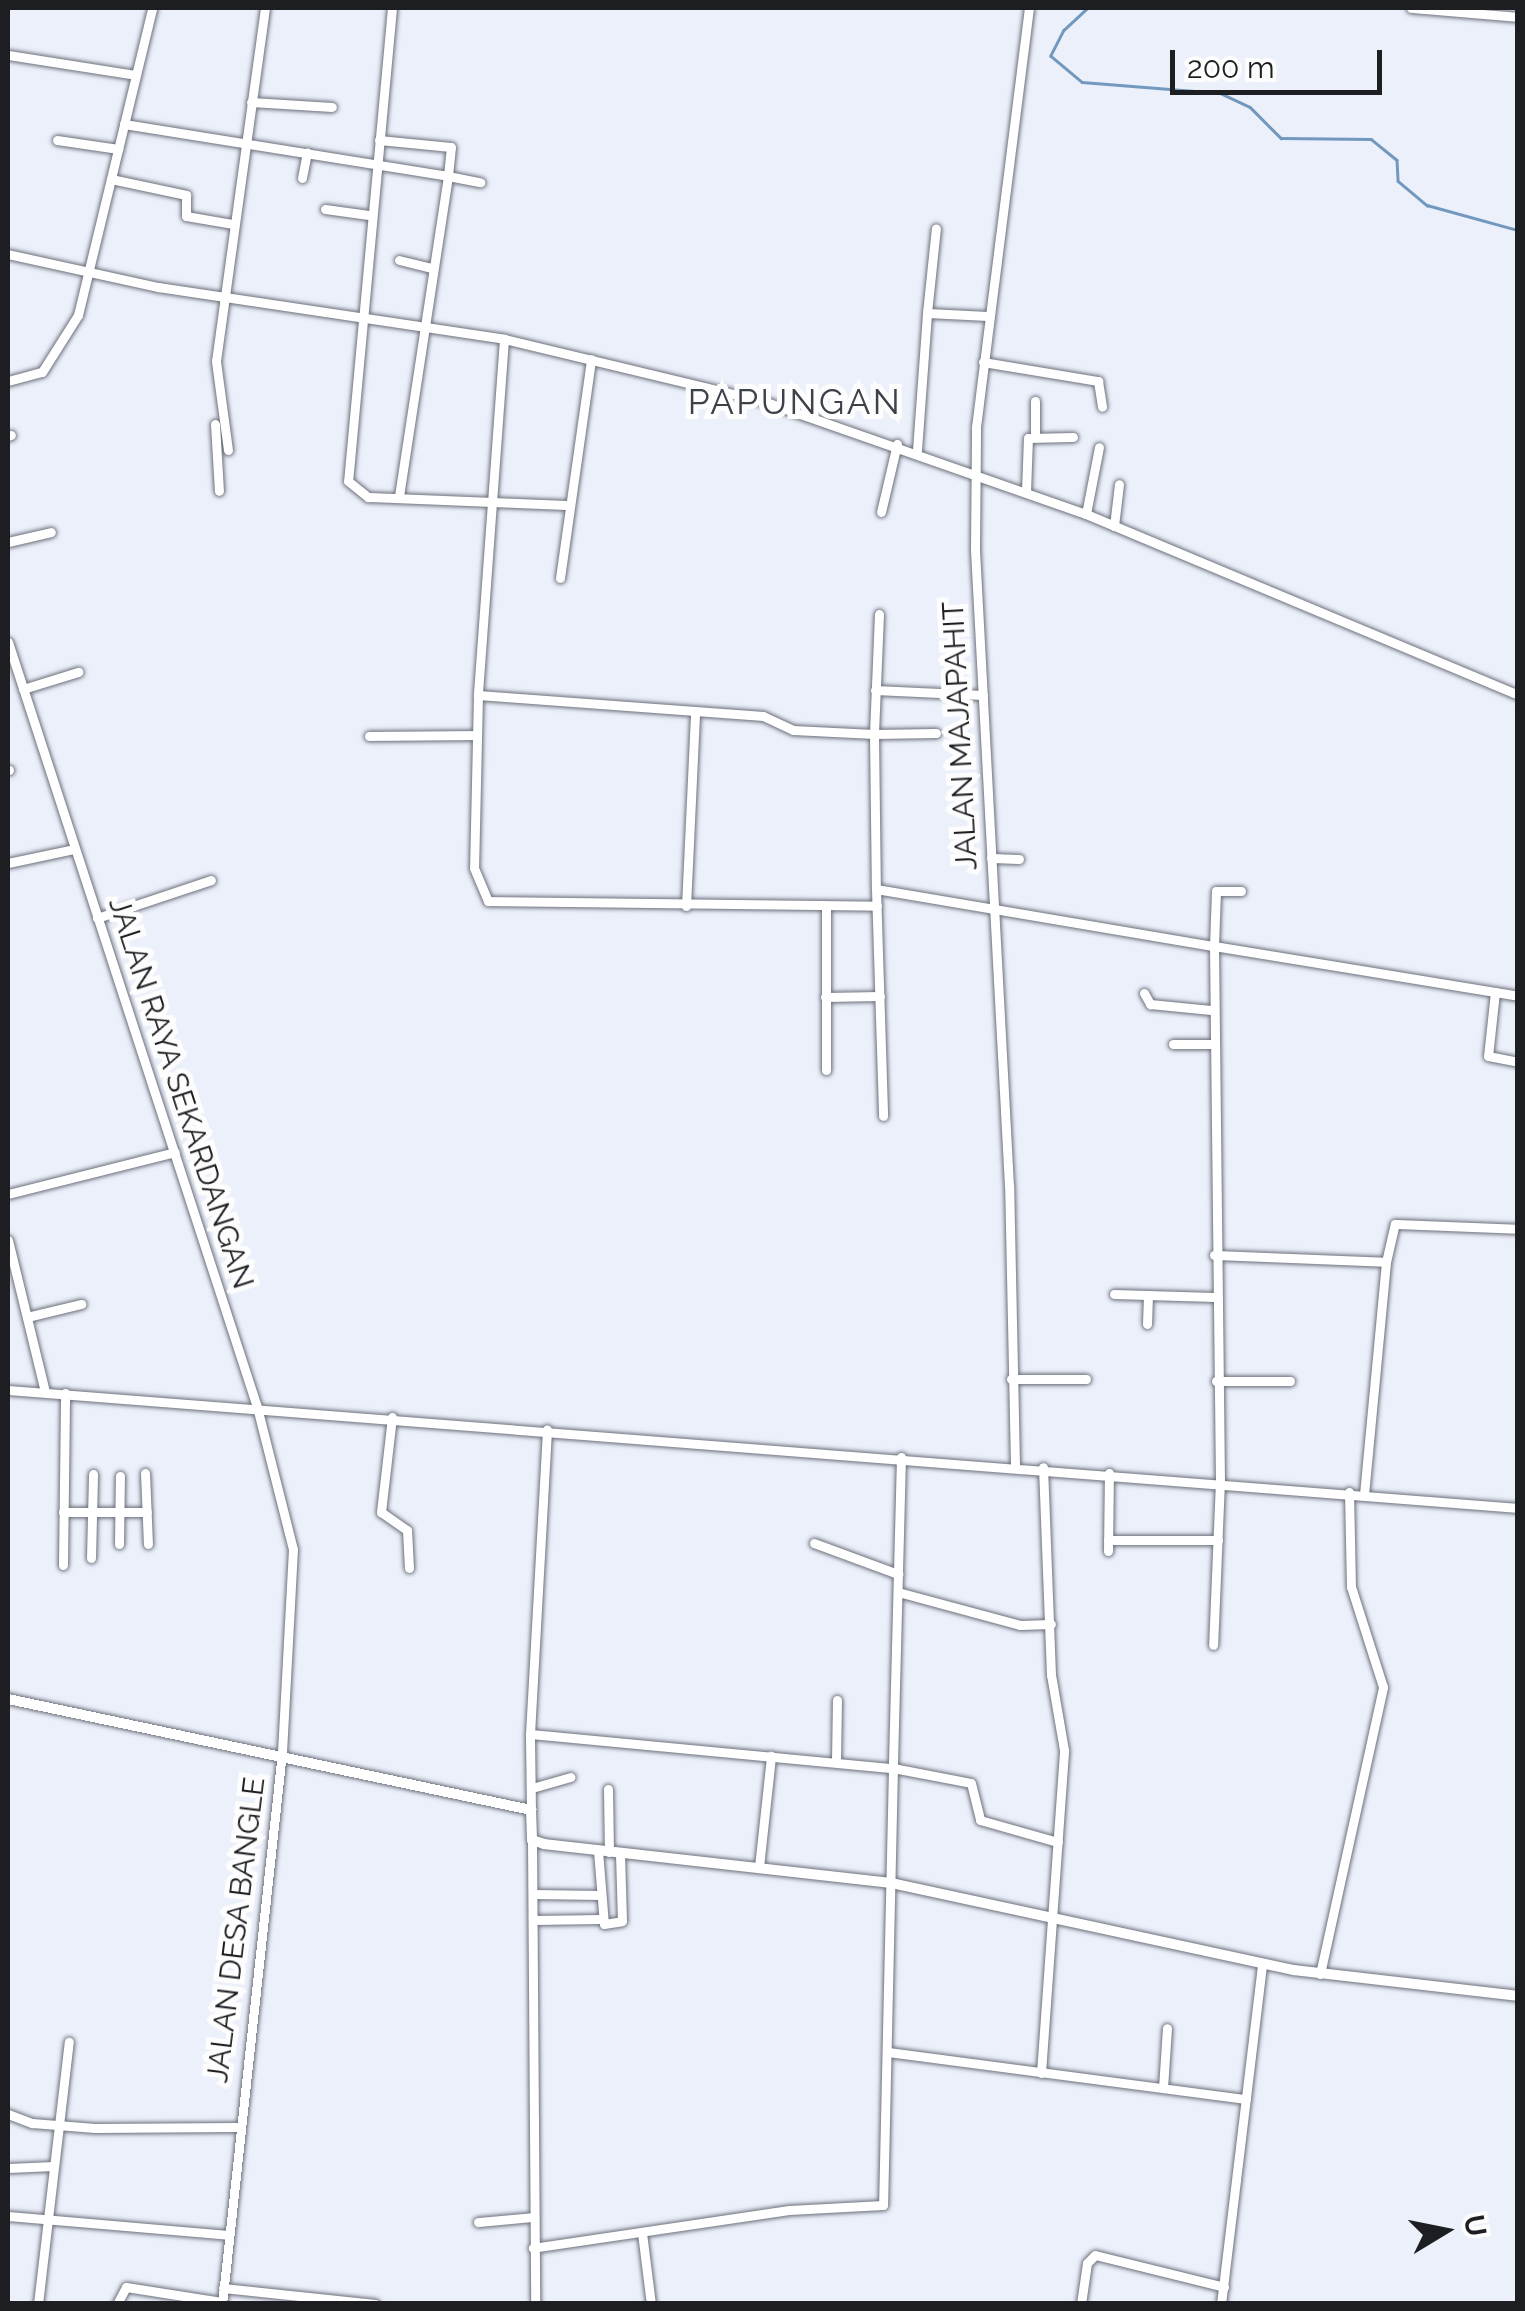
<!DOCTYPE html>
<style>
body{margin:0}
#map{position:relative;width:1525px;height:2311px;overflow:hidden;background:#ebf0fb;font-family:Raleway,sans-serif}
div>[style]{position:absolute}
.stream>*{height:2.5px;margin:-1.25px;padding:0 1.25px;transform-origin:1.25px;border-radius:1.25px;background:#7298be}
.roads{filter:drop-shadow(0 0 2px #6c707a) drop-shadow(0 0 2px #6c707a)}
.minor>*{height:9px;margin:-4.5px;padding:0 4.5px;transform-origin:4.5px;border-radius:4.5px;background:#fff}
.tertiary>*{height:10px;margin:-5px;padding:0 5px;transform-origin:5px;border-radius:5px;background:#fff}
span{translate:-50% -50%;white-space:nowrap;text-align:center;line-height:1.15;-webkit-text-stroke:10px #fdfdfd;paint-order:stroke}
.street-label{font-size:30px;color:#1c1e22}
.quarter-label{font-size:35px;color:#3d414a;letter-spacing:2.5px}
.frame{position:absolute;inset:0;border:10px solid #1c1e22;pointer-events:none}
.north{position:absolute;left:1395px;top:2181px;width:100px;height:100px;-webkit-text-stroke:8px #fdfdfd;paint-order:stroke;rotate:80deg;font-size:28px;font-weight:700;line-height:40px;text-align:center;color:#1c1e22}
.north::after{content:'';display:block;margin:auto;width:35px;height:45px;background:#1c1e22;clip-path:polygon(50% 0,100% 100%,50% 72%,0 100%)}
.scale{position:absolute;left:1170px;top:50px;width:212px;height:45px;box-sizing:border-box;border:5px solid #1c1e22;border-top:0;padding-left:12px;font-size:30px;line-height:35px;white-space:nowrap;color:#1c1e22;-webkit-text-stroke:8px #fdfdfd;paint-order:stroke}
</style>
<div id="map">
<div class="stream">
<div style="left:1088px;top:8px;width:33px;rotate:137deg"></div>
<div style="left:1064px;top:30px;width:29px;rotate:117deg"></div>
<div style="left:1051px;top:56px;width:40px;rotate:40deg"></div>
<div style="left:1082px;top:82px;width:138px;rotate:4.6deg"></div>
<div style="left:1220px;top:93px;width:33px;rotate:25deg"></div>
<div style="left:1250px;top:107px;width:44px;rotate:45deg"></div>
<div style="left:1281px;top:138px;width:90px;rotate:0.6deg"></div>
<div style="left:1371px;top:139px;width:33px;rotate:39deg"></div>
<div style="left:1397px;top:160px;width:21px;rotate:87deg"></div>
<div style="left:1398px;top:181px;width:38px;rotate:40deg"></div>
<div style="left:1427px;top:205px;width:94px;rotate:15.4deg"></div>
</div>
<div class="roads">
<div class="minor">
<div style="left:392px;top:8px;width:475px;rotate:95.3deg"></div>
<div style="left:348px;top:481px;width:26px;rotate:39deg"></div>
<div style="left:368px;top:497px;width:200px;rotate:2.3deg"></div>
<div style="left:1411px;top:8px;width:107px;rotate:4.8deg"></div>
<div style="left:8px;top:55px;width:129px;rotate:8.9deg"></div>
<div style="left:251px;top:102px;width:81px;rotate:3.5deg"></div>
<div style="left:124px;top:124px;width:328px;rotate:9.1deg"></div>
<div style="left:448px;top:176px;width:325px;rotate:98.7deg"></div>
<div style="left:57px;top:140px;width:62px;rotate:8.4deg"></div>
<div style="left:379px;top:140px;width:72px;rotate:5.6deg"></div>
<div style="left:451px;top:147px;width:29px;rotate:96deg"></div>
<div style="left:448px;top:176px;width:33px;rotate:11deg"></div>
<div style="left:302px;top:178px;width:26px;rotate:-79deg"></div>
<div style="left:111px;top:179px;width:77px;rotate:12deg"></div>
<div style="left:186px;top:195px;width:21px;rotate:90deg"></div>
<div style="left:186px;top:216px;width:48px;rotate:9.7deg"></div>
<div style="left:325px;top:209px;width:44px;rotate:7.8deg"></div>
<div style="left:8px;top:254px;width:154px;rotate:12.4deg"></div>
<div style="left:158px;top:287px;width:350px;rotate:8.5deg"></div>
<div style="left:504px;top:339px;width:266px;rotate:13.5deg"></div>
<div style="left:763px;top:401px;width:342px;rotate:19.3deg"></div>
<div style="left:1086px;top:514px;width:468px;rotate:22.7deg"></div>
<div style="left:399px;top:260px;width:33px;rotate:14deg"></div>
<div style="left:927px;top:313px;width:85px;rotate:-84deg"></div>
<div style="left:504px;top:339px;width:357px;rotate:94.2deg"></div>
<div style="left:478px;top:695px;width:286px;rotate:4.2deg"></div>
<div style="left:763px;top:716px;width:33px;rotate:25deg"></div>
<div style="left:793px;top:730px;width:81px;rotate:2.8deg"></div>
<div style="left:874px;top:734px;width:155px;rotate:89.3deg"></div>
<div style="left:876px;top:889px;width:343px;rotate:9.6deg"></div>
<div style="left:1214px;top:946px;width:535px;rotate:89.36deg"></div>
<div style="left:1220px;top:1481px;width:164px;rotate:92.4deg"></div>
<div style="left:983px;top:362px;width:117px;rotate:9.4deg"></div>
<div style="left:1098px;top:381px;width:26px;rotate:81deg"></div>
<div style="left:8px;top:381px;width:35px;rotate:-15deg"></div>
<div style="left:42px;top:372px;width:67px;rotate:-57.7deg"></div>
<div style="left:78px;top:315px;width:316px;rotate:-76.4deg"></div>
<div style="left:1035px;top:401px;width:36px;rotate:90deg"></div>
<div style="left:215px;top:424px;width:67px;rotate:86.6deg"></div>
<div style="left:8px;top:436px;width:3px;rotate:-18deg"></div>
<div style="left:228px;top:450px;width:90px;rotate:-97.7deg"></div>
<div style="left:216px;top:361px;width:356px;rotate:-82.1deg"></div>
<div style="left:917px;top:450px;width:137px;rotate:-85.8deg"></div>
<div style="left:927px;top:313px;width:61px;rotate:2.8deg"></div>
<div style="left:1026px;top:492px;width:54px;rotate:-87.9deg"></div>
<div style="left:1028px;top:438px;width:45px;rotate:-1.3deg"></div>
<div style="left:881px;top:512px;width:70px;rotate:-76.8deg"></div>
<div style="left:1086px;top:514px;width:68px;rotate:-79deg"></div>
<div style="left:1114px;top:526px;width:42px;rotate:-83.2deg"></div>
<div style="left:8px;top:542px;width:44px;rotate:-13.1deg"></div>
<div style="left:560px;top:578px;width:221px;rotate:-81.9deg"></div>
<div style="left:879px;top:614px;width:120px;rotate:92.4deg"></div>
<div style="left:874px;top:734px;width:62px;rotate:-0.9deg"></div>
<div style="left:8px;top:642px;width:805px;rotate:71.97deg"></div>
<div style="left:257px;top:1407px;width:146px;rotate:75.8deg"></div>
<div style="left:293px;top:1549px;width:203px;rotate:93.1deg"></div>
<div style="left:282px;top:1752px;width:555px;rotate:96.2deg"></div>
<div style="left:23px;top:689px;width:58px;rotate:-17.2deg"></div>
<div style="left:875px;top:690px;width:108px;rotate:2.7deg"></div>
<div style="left:478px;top:695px;width:173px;rotate:91.3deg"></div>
<div style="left:474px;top:868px;width:36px;rotate:67deg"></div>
<div style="left:488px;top:901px;width:389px;rotate:0.7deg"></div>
<div style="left:369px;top:736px;width:108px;rotate:-0.5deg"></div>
<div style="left:8px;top:770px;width:1px"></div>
<div style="left:991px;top:858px;width:28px;rotate:2deg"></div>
<div style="left:8px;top:863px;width:67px;rotate:-12deg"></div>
<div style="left:876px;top:889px;width:227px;rotate:88.2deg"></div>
<div style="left:1241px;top:891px;width:25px;rotate:180deg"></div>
<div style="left:1216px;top:891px;width:55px;rotate:92.1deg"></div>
<div style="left:1214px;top:946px;width:308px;rotate:9.3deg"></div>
<div style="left:686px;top:906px;width:194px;rotate:-87.3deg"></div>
<div style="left:97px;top:918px;width:120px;rotate:-18.4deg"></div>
<div style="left:1495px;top:992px;width:64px;rotate:96.2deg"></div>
<div style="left:1488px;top:1056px;width:31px;rotate:11deg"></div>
<div style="left:1144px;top:993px;width:13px;rotate:61deg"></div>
<div style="left:1150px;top:1004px;width:61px;rotate:5.6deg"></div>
<div style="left:825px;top:997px;width:55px;rotate:-1deg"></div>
<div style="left:1173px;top:1044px;width:39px"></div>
<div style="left:826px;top:1070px;width:164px;rotate:-90deg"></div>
<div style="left:8px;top:1194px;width:172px;rotate:-14.1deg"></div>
<div style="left:8px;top:1240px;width:156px;rotate:76.3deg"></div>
<div style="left:1214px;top:1255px;width:172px;rotate:2.3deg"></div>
<div style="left:1386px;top:1262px;width:233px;rotate:95.4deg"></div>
<div style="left:1386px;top:1262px;width:39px;rotate:-77deg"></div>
<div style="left:1395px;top:1224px;width:123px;rotate:2.3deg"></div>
<div style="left:1114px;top:1294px;width:100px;rotate:1.7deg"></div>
<div style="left:27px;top:1317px;width:56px;rotate:-13.5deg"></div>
<div style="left:1147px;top:1324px;width:29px;rotate:-88deg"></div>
<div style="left:1011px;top:1379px;width:75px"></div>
<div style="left:1216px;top:1381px;width:74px"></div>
<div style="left:8px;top:1390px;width:1515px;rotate:4.47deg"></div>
<div style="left:392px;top:1417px;width:96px;rotate:96.6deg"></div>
<div style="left:381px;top:1512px;width:32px;rotate:35deg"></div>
<div style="left:407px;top:1530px;width:38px;rotate:87deg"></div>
<div style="left:901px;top:1457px;width:311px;rotate:91.5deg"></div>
<div style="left:893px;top:1768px;width:79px;rotate:10.9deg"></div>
<div style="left:971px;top:1783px;width:38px;rotate:76deg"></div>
<div style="left:980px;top:1820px;width:81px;rotate:15.8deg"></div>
<div style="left:1015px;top:1465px;width:279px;rotate:-91.2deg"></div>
<div style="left:1009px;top:1186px;width:638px;rotate:-93.06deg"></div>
<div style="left:975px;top:549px;width:122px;rotate:-89.5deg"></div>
<div style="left:976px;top:427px;width:422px;rotate:-82.8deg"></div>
<div style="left:145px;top:1473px;width:71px;rotate:87.6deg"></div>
<div style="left:63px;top:1512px;width:84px"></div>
<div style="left:1108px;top:1540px;width:110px"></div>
<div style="left:814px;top:1543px;width:90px;rotate:20.3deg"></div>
<div style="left:119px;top:1544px;width:68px;rotate:-89.2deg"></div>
<div style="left:1108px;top:1551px;width:78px;rotate:-89.3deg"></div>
<div style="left:91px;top:1558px;width:84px;rotate:-88.6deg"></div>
<div style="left:63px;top:1565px;width:172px;rotate:-89.3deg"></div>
<div style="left:898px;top:1592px;width:126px;rotate:15.1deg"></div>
<div style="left:1020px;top:1625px;width:31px;rotate:-2deg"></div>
<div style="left:530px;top:1734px;width:305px;rotate:-86.8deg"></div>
<div style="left:836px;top:1762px;width:62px;rotate:-89.1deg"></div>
<div style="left:532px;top:1788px;width:40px;rotate:-16deg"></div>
<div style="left:608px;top:1789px;width:63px;rotate:89.1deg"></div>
<div style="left:531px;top:1810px;width:76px;rotate:-90.8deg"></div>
<div style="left:530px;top:1734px;width:365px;rotate:5.4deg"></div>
<div style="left:893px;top:1768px;width:437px;rotate:91.3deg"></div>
<div style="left:883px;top:2205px;width:94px;rotate:177deg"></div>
<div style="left:789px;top:2210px;width:259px;rotate:171.6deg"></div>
<div style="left:532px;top:1840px;width:464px;rotate:89.6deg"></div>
<div style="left:598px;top:1851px;width:73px;rotate:85.3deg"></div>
<div style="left:604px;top:1924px;width:18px;rotate:-9deg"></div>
<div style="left:622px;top:1921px;width:68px;rotate:-91.7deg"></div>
<div style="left:759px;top:1867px;width:112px;rotate:-83.8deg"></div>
<div style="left:534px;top:1894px;width:67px;rotate:0.9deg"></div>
<div style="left:534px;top:1920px;width:67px;rotate:-0.9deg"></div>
<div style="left:1320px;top:1974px;width:294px;rotate:-77.6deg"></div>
<div style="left:1383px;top:1687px;width:105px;rotate:-107.7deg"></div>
<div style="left:1351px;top:1587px;width:95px;rotate:-91.2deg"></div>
<div style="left:888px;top:2052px;width:361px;rotate:7.5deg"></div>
<div style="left:1041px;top:2073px;width:324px;rotate:-85.9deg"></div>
<div style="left:1064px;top:1750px;width:76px;rotate:-99.8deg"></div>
<div style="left:1051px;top:1675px;width:208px;rotate:-92.2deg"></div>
<div style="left:1163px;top:2088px;width:60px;rotate:-86.2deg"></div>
<div style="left:8px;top:2114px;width:26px;rotate:21deg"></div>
<div style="left:32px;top:2123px;width:63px;rotate:4.5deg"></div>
<div style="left:95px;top:2128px;width:142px;rotate:-0.4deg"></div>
<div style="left:8px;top:2168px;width:46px;rotate:-2.5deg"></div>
<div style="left:8px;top:2216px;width:221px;rotate:4.9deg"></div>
<div style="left:478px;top:2222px;width:55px;rotate:-5.2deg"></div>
<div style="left:642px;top:2233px;width:72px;rotate:82.8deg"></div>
<div style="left:223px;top:2288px;width:153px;rotate:6deg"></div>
<div style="left:38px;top:2304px;width:264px;rotate:-83.3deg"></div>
<div style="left:117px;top:2304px;width:19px;rotate:-62deg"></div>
<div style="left:126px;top:2287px;width:97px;rotate:8.9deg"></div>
<div style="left:1081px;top:2304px;width:41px;rotate:-81.7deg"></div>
<div style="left:1087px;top:2263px;width:11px;rotate:-45deg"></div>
<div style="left:1095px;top:2255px;width:133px;rotate:13.9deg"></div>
<div style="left:1221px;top:2304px;width:342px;rotate:-83.1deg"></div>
</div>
<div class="tertiary">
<div style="left:8px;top:1699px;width:535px;rotate:11.98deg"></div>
<div style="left:531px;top:1810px;width:30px;rotate:88deg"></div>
<div style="left:532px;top:1840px;width:13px;rotate:18deg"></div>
<div style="left:544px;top:1844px;width:349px;rotate:6.4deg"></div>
<div style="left:891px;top:1883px;width:412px;rotate:12.2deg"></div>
<div style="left:1294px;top:1970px;width:226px;rotate:6.6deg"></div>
</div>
</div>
<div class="street-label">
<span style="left:960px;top:736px;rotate:-93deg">JALAN MAJAPAHIT</span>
<span style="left:181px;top:1093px;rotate:72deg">JALAN RAYA SEKARDANGAN</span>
<span style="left:236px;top:1930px;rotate:-83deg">JALAN DESA BANGLE</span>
</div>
<div class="quarter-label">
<span style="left:795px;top:402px">PAPUNGAN</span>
</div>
<div class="frame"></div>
<div class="north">U</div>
<div class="scale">200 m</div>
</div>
